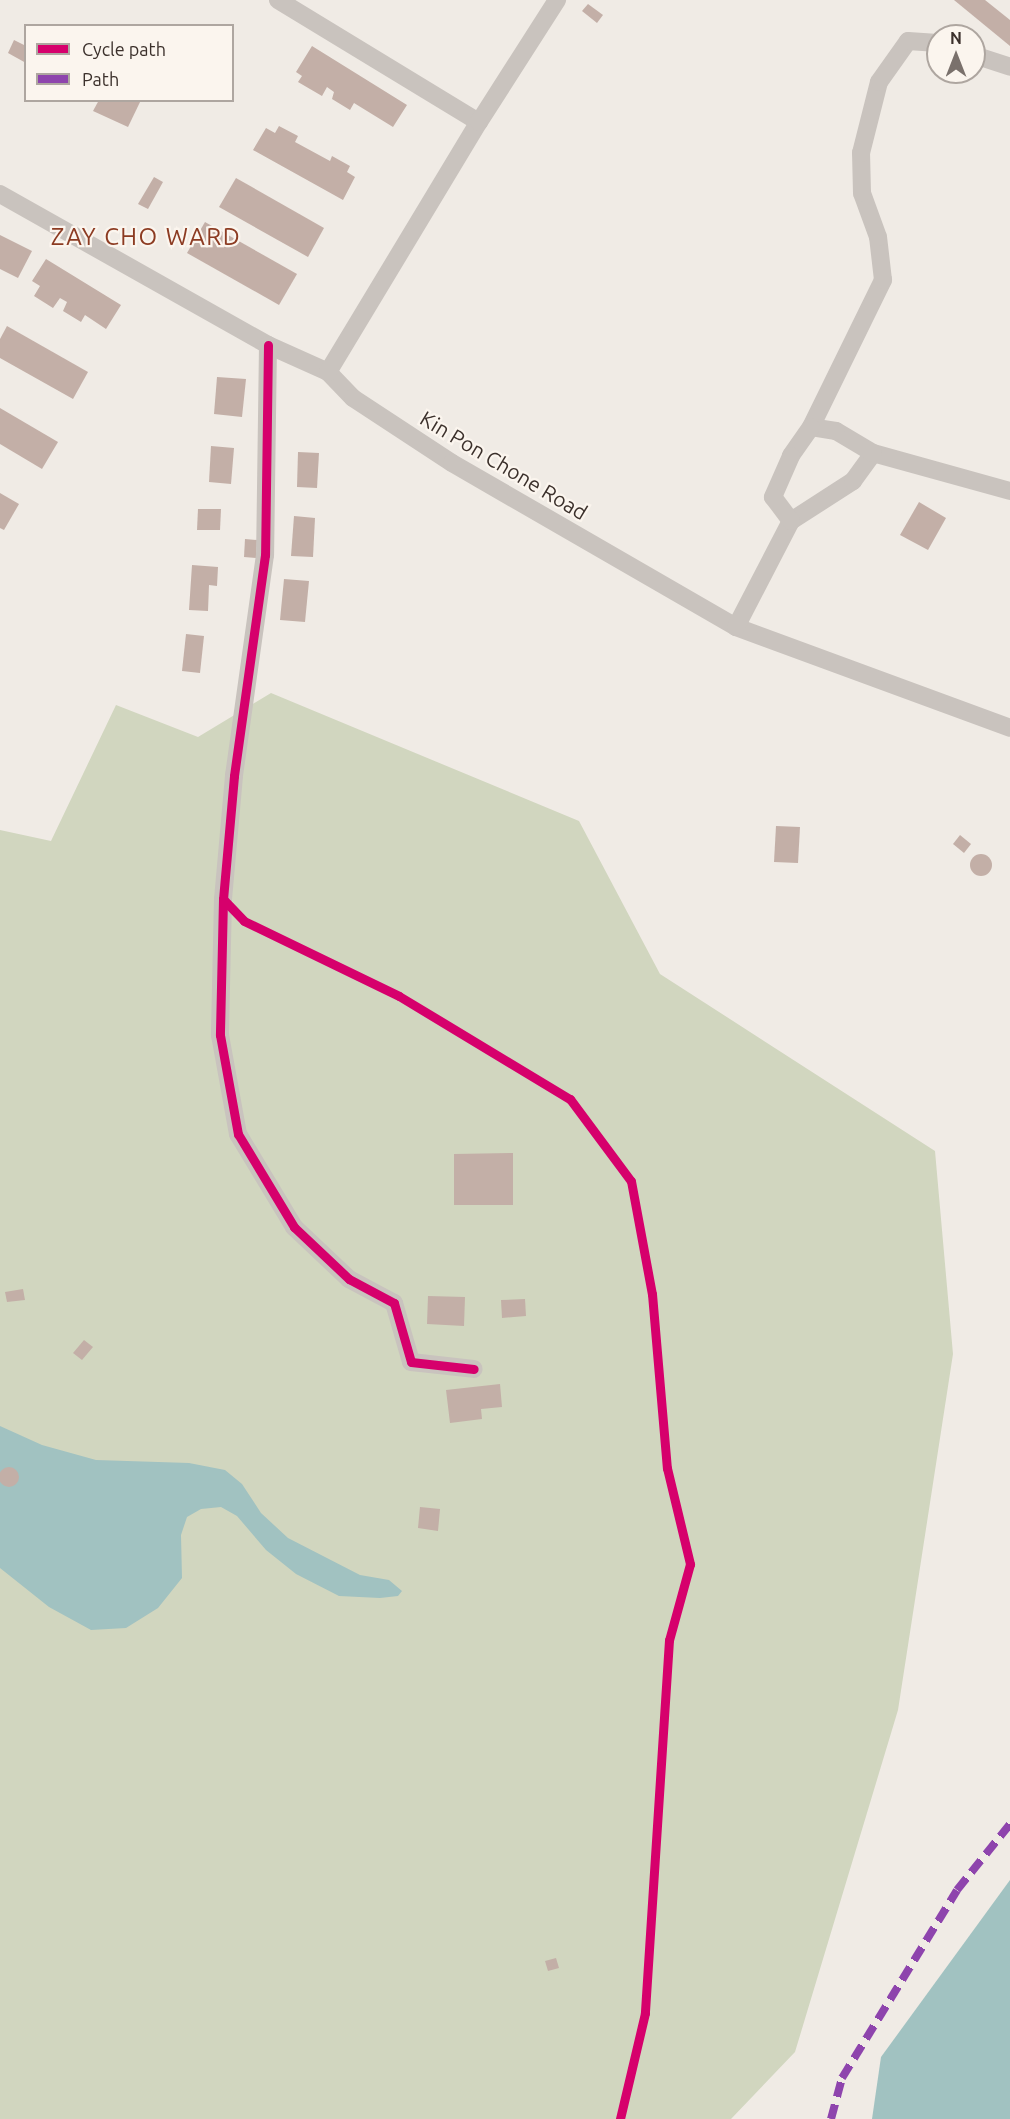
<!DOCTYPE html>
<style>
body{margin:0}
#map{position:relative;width:1010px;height:2119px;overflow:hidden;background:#f0ebe5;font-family:Ubuntu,sans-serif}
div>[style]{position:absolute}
.green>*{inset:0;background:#d1d6bf}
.water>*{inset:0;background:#a1c2c1}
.building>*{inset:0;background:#c3afa7}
.round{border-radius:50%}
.minor>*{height:18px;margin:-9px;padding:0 9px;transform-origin:9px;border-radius:9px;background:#c9c3be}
.quiet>*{height:8px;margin-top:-4px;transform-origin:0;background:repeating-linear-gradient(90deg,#8e44ad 0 15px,transparent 0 23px)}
.cycleway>*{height:9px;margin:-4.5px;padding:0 4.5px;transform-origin:4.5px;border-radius:4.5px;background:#d6006c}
span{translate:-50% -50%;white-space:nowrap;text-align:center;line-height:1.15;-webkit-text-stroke:4.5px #fbf5ee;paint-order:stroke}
.street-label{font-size:21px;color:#3b302b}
.quarter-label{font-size:24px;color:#8c3b22;letter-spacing:1.5px}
.legend{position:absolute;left:24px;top:24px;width:210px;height:78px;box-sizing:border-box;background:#fbf5ee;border:2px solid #aea6a0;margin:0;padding:8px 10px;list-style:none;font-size:18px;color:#3b302b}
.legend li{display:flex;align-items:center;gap:12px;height:30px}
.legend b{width:30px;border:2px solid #aea6a0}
.north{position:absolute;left:926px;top:24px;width:60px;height:60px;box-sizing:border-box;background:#fbf5ee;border:2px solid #aea6a0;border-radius:50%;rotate:0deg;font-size:16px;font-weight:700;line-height:24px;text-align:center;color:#3b302b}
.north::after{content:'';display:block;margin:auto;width:21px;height:27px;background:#7a716c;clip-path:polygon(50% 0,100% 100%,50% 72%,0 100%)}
</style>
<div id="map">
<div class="green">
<div style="clip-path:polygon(271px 693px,579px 821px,660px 974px,935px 1151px,953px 1354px,898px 1710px,795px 2052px,731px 2119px,0 2119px,0 830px,51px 841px,116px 705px,198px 737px)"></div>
</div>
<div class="water">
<div style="clip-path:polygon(0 1426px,42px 1445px,96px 1460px,189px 1463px,225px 1470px,242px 1484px,261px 1513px,288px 1538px,360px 1575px,389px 1580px,402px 1591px,398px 1596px,380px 1598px,339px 1596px,296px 1574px,266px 1550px,237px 1516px,221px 1507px,201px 1509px,187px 1517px,181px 1535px,182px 1578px,158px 1608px,126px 1628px,91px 1630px,49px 1607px,0 1568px)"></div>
<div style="clip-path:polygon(1010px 1880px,1010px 2119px,872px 2119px,881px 2057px)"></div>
</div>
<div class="building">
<div style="clip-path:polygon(954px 0,985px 0,1010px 20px,1010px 46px)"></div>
<div style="clip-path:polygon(588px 4px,603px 15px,597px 23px,582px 11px)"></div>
<div style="clip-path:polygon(14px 40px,26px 46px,26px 63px,8px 53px)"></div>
<div style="clip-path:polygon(312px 46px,407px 105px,393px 127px,354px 103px,350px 110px,332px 99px,334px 92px,327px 87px,322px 96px,298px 82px,302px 76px,296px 72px)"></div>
<div style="clip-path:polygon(99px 100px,141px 100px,128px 127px,93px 111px)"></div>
<div style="clip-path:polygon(279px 126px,298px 136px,295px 142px,330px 161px,332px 156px,350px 166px,347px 172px,355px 177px,343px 200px,253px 150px,266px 128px,275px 133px)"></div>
<div style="clip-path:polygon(154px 177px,163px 182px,148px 209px,138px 204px)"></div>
<div style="clip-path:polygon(236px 178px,324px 228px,308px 257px,219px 207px)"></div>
<div style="clip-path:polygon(205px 222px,297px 274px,279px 305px,187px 253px)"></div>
<div style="clip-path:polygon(0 235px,32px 251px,18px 278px,0 269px)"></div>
<div style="clip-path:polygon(46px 259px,121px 305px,106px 329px,85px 315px,81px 322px,63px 311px,67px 302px,60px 298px,53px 308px,34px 296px,40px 286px,32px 281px)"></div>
<div style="clip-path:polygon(7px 326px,88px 372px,73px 399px,0 358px,0 339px)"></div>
<div style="clip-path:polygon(217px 377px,246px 379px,242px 417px,214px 414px)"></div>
<div style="clip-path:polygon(0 408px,58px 442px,42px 469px,0 444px)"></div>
<div style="clip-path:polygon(211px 446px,234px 448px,231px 484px,209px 482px)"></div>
<div style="clip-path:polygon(298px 452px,319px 453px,317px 488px,297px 487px)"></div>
<div style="clip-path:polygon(0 493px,19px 504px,4px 530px,0 528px)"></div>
<div style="clip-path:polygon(919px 502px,946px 518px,928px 550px,900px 535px)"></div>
<div style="clip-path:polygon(198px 509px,221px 509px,220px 530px,197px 530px)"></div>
<div style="clip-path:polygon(294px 516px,315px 518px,313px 557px,291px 556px)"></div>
<div style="clip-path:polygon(245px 539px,257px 540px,256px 558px,244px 557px)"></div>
<div style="clip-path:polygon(192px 565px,218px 567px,217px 586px,209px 585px,208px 611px,189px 610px)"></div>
<div style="clip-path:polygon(284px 579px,309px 581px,305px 622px,280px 620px)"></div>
<div style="clip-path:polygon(186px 634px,204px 636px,200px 673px,182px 671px)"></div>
<div style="clip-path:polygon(776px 826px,800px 827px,798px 863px,774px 862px)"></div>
<div style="clip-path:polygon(960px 835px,971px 844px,964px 853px,953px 844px)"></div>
<div class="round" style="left:970px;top:854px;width:22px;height:22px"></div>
<div style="clip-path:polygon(513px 1153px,513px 1205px,454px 1205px,454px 1154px)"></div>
<div style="clip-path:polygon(23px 1289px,25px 1300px,7px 1302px,5px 1292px)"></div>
<div style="clip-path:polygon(428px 1296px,465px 1297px,464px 1326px,427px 1324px)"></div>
<div style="clip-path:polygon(525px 1299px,526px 1316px,502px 1318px,501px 1300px)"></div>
<div style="clip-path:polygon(84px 1340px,93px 1347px,82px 1360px,73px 1353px)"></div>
<div style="clip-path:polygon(500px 1384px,502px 1407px,481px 1409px,482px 1419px,450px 1423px,446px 1390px)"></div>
<div class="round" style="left:-1px;top:1467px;width:20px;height:20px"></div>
<div style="clip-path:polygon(420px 1507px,440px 1509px,438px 1531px,418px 1528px)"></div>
<div style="clip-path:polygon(556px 1958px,559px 1968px,548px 1971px,545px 1961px)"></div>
</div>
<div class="minor">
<div style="left:278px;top:0;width:235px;rotate:31.3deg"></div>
<div style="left:974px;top:55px;width:38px;rotate:18deg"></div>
<div style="left:0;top:194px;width:308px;rotate:29.4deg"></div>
<div style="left:268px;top:345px;width:66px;rotate:24.2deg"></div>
<div style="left:328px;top:372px;width:36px;rotate:46deg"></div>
<div style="left:353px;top:398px;width:118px;rotate:33.3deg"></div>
<div style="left:452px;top:463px;width:328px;rotate:30deg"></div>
<div style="left:736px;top:627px;width:292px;rotate:20.2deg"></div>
<div style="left:268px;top:345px;width:210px;rotate:90.8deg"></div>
<div style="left:265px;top:555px;width:223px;rotate:98deg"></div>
<div style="left:234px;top:776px;width:123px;rotate:95.1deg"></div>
<div style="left:223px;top:899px;width:136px;rotate:91.3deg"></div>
<div style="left:220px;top:1035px;width:101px;rotate:79.7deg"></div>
<div style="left:238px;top:1134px;width:109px;rotate:58.9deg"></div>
<div style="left:294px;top:1227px;width:76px;rotate:43.4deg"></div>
<div style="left:349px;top:1279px;width:51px;rotate:28.1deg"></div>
<div style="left:394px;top:1303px;width:61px;rotate:73.9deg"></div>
<div style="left:411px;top:1362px;width:63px;rotate:6.3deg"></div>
<div style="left:328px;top:372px;width:292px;rotate:-58.9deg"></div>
<div style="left:479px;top:122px;width:145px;rotate:-57.4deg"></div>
<div style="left:811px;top:427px;width:164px;rotate:-63.9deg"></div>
<div style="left:883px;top:280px;width:43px;rotate:-96.6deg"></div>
<div style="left:878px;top:237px;width:47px;rotate:-110deg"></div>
<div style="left:862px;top:193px;width:40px;rotate:-91.4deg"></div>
<div style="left:861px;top:153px;width:73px;rotate:-75.8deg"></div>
<div style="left:879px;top:82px;width:50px;rotate:-54.7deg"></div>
<div style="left:908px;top:41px;width:30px;rotate:4deg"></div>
<div style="left:873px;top:453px;width:142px;rotate:15.5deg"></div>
<div style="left:736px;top:627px;width:119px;rotate:-62.6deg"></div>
<div style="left:791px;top:521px;width:74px;rotate:-32.8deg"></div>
<div style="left:853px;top:481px;width:34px;rotate:-54deg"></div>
<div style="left:873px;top:453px;width:43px;rotate:-149.3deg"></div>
<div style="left:836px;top:431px;width:25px;rotate:-171deg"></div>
<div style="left:811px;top:427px;width:35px;rotate:125deg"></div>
<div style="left:791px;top:456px;width:45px;rotate:113.7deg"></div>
<div style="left:773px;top:497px;width:30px;rotate:53deg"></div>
</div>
<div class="quiet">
<div style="left:831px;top:2119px;width:42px;rotate:-75deg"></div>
<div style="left:842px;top:2078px;width:220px;rotate:-58.5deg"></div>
<div style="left:957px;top:1890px;width:85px;rotate:-51.2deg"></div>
</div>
<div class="cycleway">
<div style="left:268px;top:345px;width:210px;rotate:90.8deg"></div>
<div style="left:265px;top:555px;width:223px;rotate:98deg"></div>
<div style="left:234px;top:776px;width:123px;rotate:95.1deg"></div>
<div style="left:223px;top:899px;width:136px;rotate:91.3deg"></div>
<div style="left:220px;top:1035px;width:101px;rotate:79.7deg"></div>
<div style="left:238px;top:1134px;width:109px;rotate:58.9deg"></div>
<div style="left:294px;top:1227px;width:76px;rotate:43.4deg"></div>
<div style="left:349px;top:1279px;width:51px;rotate:28.1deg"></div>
<div style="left:394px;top:1303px;width:61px;rotate:73.9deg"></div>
<div style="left:411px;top:1362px;width:63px;rotate:6.3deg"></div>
<div style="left:223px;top:899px;width:30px;rotate:46deg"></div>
<div style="left:244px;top:921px;width:172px;rotate:25.8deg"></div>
<div style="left:399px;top:996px;width:200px;rotate:31.1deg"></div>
<div style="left:570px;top:1099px;width:102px;rotate:53.4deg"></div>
<div style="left:631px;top:1181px;width:115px;rotate:79.5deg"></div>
<div style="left:652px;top:1294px;width:175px;rotate:85.1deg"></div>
<div style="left:667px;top:1468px;width:99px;rotate:76.5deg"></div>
<div style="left:690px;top:1564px;width:79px;rotate:105.4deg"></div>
<div style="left:669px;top:1640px;width:374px;rotate:93.7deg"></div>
<div style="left:645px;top:2013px;width:109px;rotate:103.3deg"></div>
</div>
<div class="street-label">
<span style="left:504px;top:465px;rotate:31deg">Kin Pon Chone Road</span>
</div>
<div class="quarter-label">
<span style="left:146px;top:237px">ZAY CHO WARD</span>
</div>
<ul class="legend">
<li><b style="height:8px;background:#d6006c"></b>Cycle path</li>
<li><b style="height:8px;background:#8e44ad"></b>Path</li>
</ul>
<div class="north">N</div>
</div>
